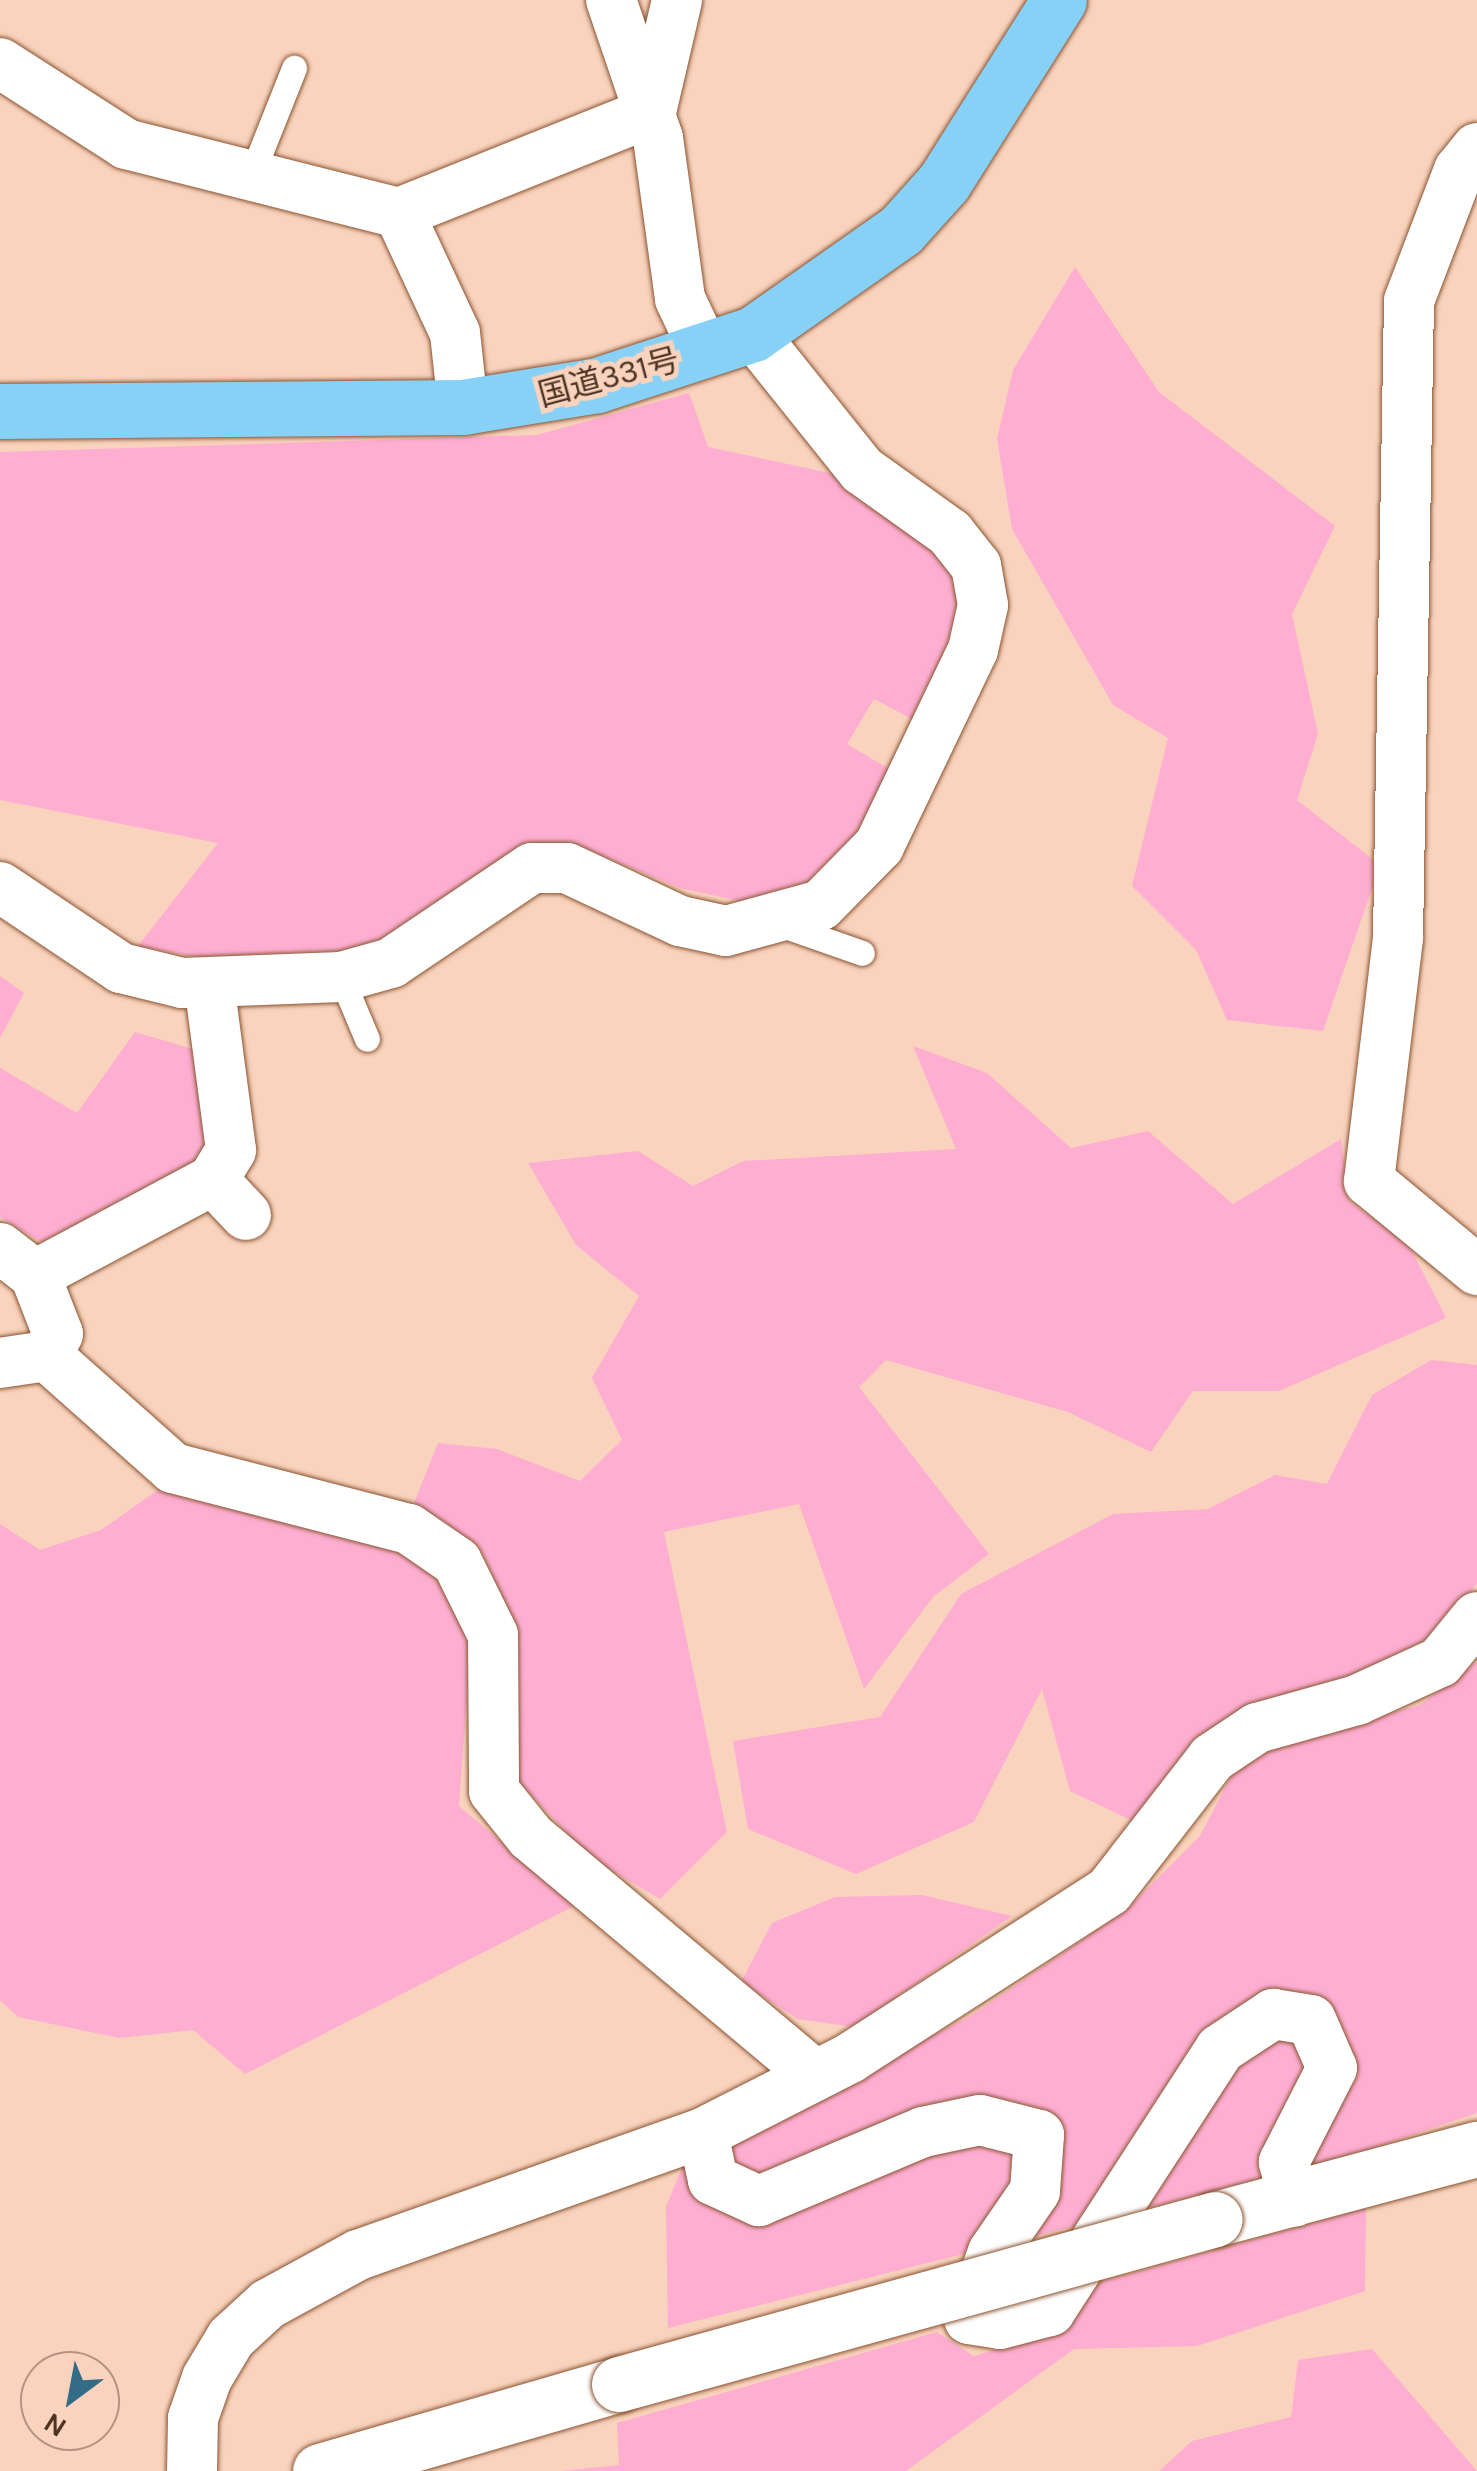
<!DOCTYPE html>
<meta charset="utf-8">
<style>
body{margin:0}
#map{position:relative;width:1477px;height:2471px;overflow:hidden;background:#f9d3bd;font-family:Karla,"Noto Sans JP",sans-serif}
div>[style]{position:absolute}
.green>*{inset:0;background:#feaed1}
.roads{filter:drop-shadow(0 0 2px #8a5432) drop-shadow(0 0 2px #8a5432)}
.service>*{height:25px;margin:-12.5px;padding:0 12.5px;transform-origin:12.5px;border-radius:12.5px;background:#fff}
.minor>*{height:50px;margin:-25px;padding:0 25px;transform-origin:25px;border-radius:25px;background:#fff}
.tertiary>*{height:55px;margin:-27.5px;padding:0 27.5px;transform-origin:27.5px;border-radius:27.5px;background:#fff}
.trunk>*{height:55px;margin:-27.5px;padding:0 27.5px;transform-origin:27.5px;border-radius:27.5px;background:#87d0f6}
.bridges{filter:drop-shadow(0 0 2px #8a5432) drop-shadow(0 0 2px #8a5432)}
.tertiary-bridge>*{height:55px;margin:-27.5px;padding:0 27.5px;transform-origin:27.5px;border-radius:27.5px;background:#fff}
span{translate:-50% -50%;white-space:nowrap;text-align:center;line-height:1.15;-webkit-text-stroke:10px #f9d3bd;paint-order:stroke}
.street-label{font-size:32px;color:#4d3425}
.north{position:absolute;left:20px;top:2351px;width:100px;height:100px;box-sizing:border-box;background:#f9d3bd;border:2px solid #b49380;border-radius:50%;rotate:212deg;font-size:28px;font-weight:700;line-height:40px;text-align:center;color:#4d3425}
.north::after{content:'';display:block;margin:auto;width:35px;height:45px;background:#346b86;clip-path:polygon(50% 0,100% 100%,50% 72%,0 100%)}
</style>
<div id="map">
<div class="green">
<div style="clip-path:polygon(1075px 267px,1159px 392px,1335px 526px,1292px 614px,1318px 734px,1297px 800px,1380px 865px,1323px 1031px,1227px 1020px,1196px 950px,1132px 886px,1168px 738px,1113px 705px,1012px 529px,997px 439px,1013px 370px)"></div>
<div style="clip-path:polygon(689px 393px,708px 447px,834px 474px,942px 546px,960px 589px,949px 649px,918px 722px,874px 699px,847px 744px,896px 773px,865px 835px,806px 891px,740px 901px,680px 888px,570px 842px,521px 851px,374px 949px,201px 958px,138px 946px,218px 843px,0 800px,0 452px,537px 435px)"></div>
<div style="clip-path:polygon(0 976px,24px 993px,0 1038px)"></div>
<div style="clip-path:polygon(135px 1032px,193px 1049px,211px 1130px,202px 1161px,46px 1245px,0 1217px,0 1068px,77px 1113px)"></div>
<div style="clip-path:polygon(913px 1046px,987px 1073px,1071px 1148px,1148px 1131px,1233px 1204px,1341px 1139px,1349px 1201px,1409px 1245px,1446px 1318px,1279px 1391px,1193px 1391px,1151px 1452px,1068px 1412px,886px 1360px,859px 1387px,989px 1554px,933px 1597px,864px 1689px,799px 1504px,664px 1532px,727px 1832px,660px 1899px,592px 1859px,516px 1779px,508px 1609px,479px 1547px,414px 1503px,438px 1443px,497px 1449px,580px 1481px,622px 1440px,592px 1378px,639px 1296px,576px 1245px,528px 1163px,638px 1151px,693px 1186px,743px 1161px,956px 1149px)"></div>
<div style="clip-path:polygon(1431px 1360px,1477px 1365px,1477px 1583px,1438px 1633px,1345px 1682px,1269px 1702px,1205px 1732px,1141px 1825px,1070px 1791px,1042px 1689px,974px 1822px,856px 1874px,748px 1829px,733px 1741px,880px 1717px,961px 1594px,1113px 1514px,1208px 1509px,1275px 1475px,1327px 1484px,1372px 1395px)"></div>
<div style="clip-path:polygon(165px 1485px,377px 1542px,448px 1580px,472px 1628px,459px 1806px,576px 1905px,245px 2074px,193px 2030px,120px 2038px,18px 2017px,0 2000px,0 1524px,40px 1550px,101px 1530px)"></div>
<div style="clip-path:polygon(1477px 1662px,1477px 2113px,1335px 2161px,668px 2328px,666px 2207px,685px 2160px,971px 2016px,1126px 1910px,1200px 1836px,1235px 1769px,1285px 1742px,1420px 1705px)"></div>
<div style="clip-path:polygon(922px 1895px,1012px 1916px,854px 2027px,798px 2019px,741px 1982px,772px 1923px,835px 1897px)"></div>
<div style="clip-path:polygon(1366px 2208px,1365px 2291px,1197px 2346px,1074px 2349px,906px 2471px,562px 2471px,619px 2465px,617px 2423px,937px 2332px,974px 2356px,1040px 2336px,1100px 2282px)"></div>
<div style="clip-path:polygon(1372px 2349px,1477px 2471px,1159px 2471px,1192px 2441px,1291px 2417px,1298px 2360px)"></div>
</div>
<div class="roads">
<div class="service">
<div style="left:249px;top:181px;width:122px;rotate:-68.3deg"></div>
<div style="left:777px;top:923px;width:90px;rotate:19.4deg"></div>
<div style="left:341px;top:977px;width:67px;rotate:67.2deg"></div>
</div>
<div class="minor">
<div style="left:611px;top:0;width:146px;rotate:71.2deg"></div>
<div style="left:658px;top:138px;width:162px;rotate:82.2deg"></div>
<div style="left:680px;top:299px;width:59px;rotate:64.7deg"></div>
<div style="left:0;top:63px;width:150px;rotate:32.7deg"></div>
<div style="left:126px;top:144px;width:282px;rotate:14.2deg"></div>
<div style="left:399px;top:213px;width:132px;rotate:65deg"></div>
<div style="left:455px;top:333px;width:74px;rotate:83.8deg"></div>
<div style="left:1477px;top:148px;width:28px;rotate:129deg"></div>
<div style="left:1459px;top:170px;width:140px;rotate:110.9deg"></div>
<div style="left:1409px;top:301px;width:637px;rotate:90.99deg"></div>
<div style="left:1398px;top:938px;width:245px;rotate:96.8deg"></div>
<div style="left:1369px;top:1181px;width:140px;rotate:39.5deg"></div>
<div style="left:399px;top:213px;width:271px;rotate:-21.8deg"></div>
<div style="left:651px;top:112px;width:115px;rotate:-76.9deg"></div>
<div style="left:0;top:887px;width:146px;rotate:33.8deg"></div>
<div style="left:121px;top:968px;width:63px;rotate:13.8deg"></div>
<div style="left:182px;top:983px;width:159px;rotate:-2.2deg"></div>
<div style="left:341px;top:977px;width:52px;rotate:-15.6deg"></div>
<div style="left:391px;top:963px;width:170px;rotate:-34deg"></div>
<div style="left:532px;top:868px;width:35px"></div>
<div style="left:567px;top:868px;width:125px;rotate:25.1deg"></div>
<div style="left:680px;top:921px;width:47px;rotate:12.3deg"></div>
<div style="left:726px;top:931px;width:98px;rotate:-15.3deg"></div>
<div style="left:821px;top:905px;width:83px;rotate:-45.5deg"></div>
<div style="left:879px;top:846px;width:217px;rotate:-64.4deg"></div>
<div style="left:973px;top:650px;width:46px;rotate:-77.5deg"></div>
<div style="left:983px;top:605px;width:40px;rotate:-100deg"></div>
<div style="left:976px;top:566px;width:42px;rotate:-128.2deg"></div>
<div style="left:950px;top:533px;width:108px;rotate:-144.4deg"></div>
<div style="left:862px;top:470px;width:174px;rotate:-128.7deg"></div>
<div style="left:213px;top:1180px;width:48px;rotate:46.7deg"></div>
<div style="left:0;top:1248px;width:44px;rotate:37.6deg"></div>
<div style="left:35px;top:1275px;width:63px;rotate:68.7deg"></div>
<div style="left:58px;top:1334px;width:25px;rotate:117deg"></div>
<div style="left:47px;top:1356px;width:48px;rotate:171.5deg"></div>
<div style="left:35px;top:1275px;width:202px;rotate:-28.1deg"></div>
<div style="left:213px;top:1180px;width:35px;rotate:-59deg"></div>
<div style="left:231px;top:1150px;width:169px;rotate:-97.5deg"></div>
<div style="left:47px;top:1356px;width:169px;rotate:41.6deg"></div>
<div style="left:173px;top:1468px;width:244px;rotate:14.5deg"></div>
<div style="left:409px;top:1529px;width:58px;rotate:34.5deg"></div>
<div style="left:457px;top:1562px;width:81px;rotate:63.7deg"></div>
<div style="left:493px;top:1635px;width:156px;rotate:89.6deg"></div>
<div style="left:494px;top:1791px;width:59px;rotate:51.2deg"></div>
<div style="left:531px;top:1837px;width:367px;rotate:40deg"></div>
<div style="left:703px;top:2133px;width:48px;rotate:78deg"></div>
<div style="left:713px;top:2180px;width:51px;rotate:24.5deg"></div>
<div style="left:759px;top:2201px;width:178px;rotate:-22.8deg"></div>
<div style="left:923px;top:2132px;width:58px;rotate:-11.9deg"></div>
<div style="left:980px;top:2120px;width:61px;rotate:14.3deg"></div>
<div style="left:1039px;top:2135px;width:56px;rotate:94.1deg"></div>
<div style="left:1035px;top:2191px;width:74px;rotate:124.5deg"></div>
<div style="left:993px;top:2252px;width:71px;rotate:109.7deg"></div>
<div style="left:969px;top:2319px;width:31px;rotate:9deg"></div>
<div style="left:1000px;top:2324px;width:52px;rotate:-14.6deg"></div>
<div style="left:1050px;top:2311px;width:312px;rotate:-57deg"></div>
<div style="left:1220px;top:2049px;width:64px;rotate:-33.4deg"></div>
<div style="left:1273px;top:2014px;width:38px;rotate:9deg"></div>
<div style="left:1311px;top:2020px;width:52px;rotate:66.4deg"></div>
<div style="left:1332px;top:2068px;width:106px;rotate:117.1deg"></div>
<div style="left:1284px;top:2162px;width:41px;rotate:76deg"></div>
<div style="left:192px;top:2471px;width:53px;rotate:-88.9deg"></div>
<div style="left:193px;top:2418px;width:42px;rotate:-70.7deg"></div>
<div style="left:207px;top:2378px;width:47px;rotate:-59deg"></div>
<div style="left:231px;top:2338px;width:50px;rotate:-42.6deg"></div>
<div style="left:268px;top:2304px;width:102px;rotate:-28.6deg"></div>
<div style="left:358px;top:2255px;width:366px;rotate:-19.5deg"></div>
<div style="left:703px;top:2133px;width:165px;rotate:-27deg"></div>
<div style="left:850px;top:2058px;width:308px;rotate:-32.8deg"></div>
<div style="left:1109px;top:1891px;width:168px;rotate:-52.2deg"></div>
<div style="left:1212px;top:1758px;width:54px;rotate:-33.7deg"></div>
<div style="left:1257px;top:1728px;width:104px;rotate:-15.6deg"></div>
<div style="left:1357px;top:1700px;width:91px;rotate:-24.6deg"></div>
<div style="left:1440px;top:1662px;width:58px;rotate:-50.6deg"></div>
</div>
<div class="tertiary">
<div style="left:1215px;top:2219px;width:271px;rotate:-15deg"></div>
<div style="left:320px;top:2471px;width:311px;rotate:-16.2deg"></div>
</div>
<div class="trunk">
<div style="left:0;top:411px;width:463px;rotate:-0.5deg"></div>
<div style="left:463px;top:407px;width:136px;rotate:-9.3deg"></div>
<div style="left:597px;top:385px;width:164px;rotate:-18.1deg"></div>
<div style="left:753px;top:334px;width:181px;rotate:-35.1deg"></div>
<div style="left:901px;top:230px;width:64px;rotate:-48.1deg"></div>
<div style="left:944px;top:182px;width:215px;rotate:-57.7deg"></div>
</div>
</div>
<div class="bridges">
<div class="tertiary-bridge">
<div style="left:619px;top:2384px;width:618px;rotate:-15.47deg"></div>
</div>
</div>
<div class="street-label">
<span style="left:609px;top:378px;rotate:-15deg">国道331号</span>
</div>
<div class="north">N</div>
</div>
